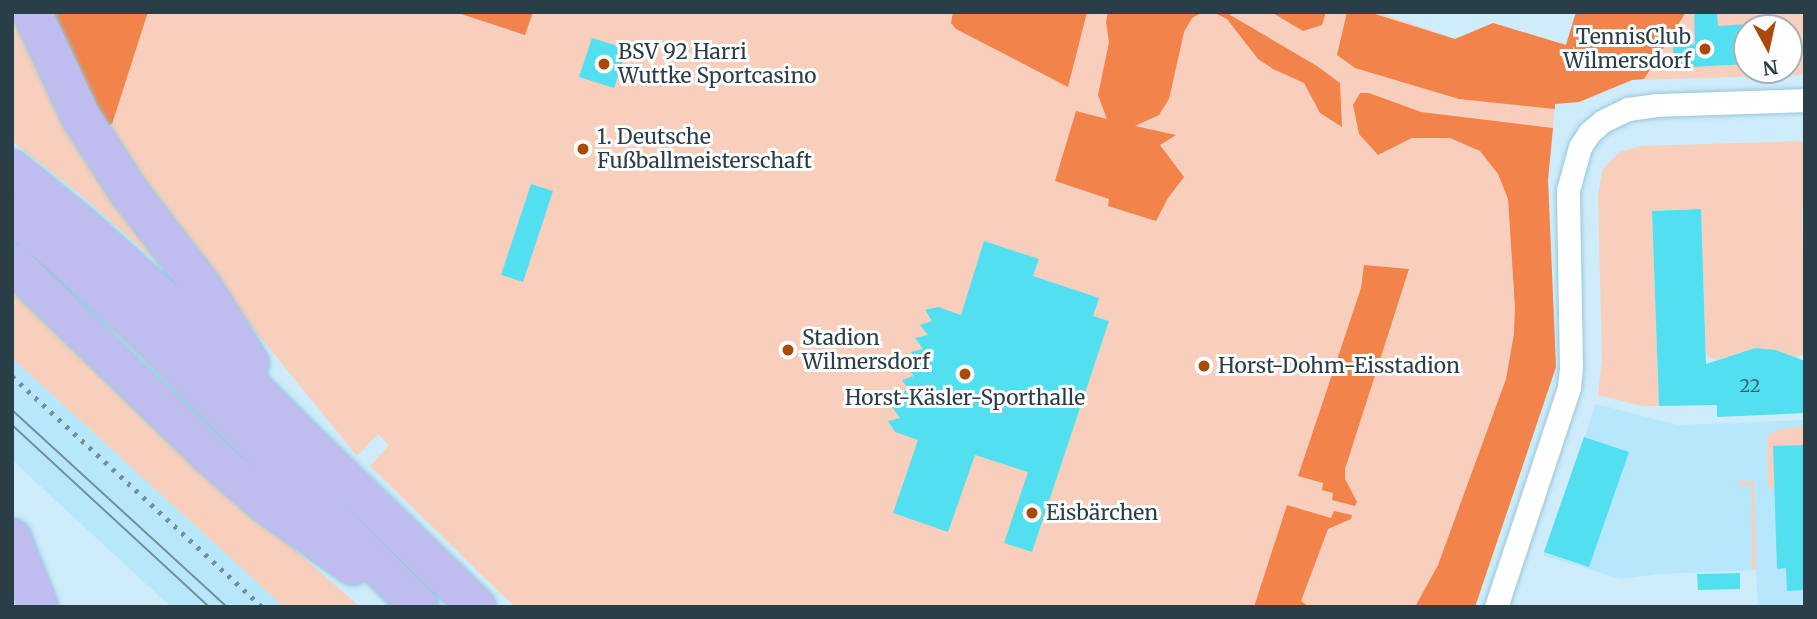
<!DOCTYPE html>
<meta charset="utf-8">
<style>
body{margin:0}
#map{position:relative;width:1817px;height:619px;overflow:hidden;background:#ceecf9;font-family:Merriweather,serif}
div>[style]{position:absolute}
.built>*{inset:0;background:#b7e7fb}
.green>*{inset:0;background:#f8cfbc}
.forest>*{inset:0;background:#f1834b}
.building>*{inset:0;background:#52e0f1}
.roads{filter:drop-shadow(0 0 2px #95c7dc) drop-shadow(0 0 2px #95c7dc)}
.street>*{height:23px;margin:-11.5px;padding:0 11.5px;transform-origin:11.5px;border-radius:11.5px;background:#fff}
.highway>*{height:38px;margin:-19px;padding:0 19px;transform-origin:19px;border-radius:19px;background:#bfbdef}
.tram>*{height:2px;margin:-1px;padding:0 1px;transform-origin:1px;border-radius:1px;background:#768e99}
.rail>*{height:5px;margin-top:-2.5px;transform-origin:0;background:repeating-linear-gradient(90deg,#768e99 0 3.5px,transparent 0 10.5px)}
.dots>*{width:19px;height:19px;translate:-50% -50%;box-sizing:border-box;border:4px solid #fff;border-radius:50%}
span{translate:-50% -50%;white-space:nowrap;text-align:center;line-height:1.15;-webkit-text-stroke:6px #fff;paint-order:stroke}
.number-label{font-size:18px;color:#346672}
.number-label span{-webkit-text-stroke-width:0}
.poi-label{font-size:21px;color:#2a3e47}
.right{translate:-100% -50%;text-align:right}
.left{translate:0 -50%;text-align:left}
.frame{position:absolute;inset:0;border:14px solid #2a3e47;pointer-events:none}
.north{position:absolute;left:1733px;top:14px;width:70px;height:70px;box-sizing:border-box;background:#fff;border:2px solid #aab2b5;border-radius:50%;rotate:172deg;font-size:19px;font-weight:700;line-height:28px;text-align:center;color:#2a3e47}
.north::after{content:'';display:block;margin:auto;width:24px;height:32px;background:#ab4a08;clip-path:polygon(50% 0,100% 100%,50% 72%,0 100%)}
</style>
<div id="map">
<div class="built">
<div style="clip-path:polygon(12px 358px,284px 607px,171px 607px,12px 460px)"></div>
<div style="clip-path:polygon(1596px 404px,1678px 425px,1805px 420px,1805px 607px,1758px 607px,1756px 570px,1660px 574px,1621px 579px,1543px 555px)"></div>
</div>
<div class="green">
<div style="clip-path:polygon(12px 12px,19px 12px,178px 281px,85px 198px,12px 141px)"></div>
<div style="clip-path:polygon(evenodd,49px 12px,1376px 12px,1455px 39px,1493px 23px,1566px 45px,1576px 12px,1805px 12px,1805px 75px,1633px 80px,1579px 102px,1555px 104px,1548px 180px,1556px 367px,1475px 607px,515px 607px,370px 466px,389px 445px,378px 434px,357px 456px,234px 305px,134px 175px,49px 12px,1747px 28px,1789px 28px,1789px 70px,1747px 70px,1747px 28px)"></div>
<div style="clip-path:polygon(1805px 141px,1805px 206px,1802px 207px,1805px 353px,1796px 357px,1755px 348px,1716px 360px,1709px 357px,1706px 353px,1701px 209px,1652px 211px,1659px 406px,1643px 406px,1598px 395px,1602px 359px,1598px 196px,1602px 171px,1607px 164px,1620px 152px,1641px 146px)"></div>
<div style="clip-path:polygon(12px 279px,259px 518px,360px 607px,284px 607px,12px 358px)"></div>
<div style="clip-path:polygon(1805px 426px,1805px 445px,1773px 446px,1774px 488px,1768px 488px,1767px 437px,1776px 430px)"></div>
<div style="clip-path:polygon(1738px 481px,1754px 481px,1756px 570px,1752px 570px,1751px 485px,1738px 485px)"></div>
</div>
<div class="forest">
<div style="clip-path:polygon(49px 12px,148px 12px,112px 124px,104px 127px)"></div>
<div style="clip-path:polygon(455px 12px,533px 12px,525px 35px)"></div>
<div style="clip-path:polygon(953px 12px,1087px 12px,1068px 87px,956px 29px,951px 23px)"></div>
<div style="clip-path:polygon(1108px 12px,1225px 12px,1317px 66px,1340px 83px,1342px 127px,1320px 113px,1304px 83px,1273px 69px,1258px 59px,1227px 19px,1215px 13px,1201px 13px,1192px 18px,1184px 32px,1169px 99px,1159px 115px,1135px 126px,1176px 135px,1160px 145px,1184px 177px,1168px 198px,1156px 221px,1108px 206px,1109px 199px,1055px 181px,1076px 111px,1107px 119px,1098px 95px,1109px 42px,1106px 22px)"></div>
<div style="clip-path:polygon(1271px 12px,1326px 12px,1322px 25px,1303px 31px)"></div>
<div style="clip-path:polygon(1347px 12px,1375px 14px,1455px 39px,1493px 23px,1566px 45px,1576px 12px,1686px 12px,1644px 79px,1632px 80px,1579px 102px,1555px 104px,1555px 109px,1459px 99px,1355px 68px,1337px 55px)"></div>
<div style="clip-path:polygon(1360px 93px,1369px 93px,1421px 112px,1553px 128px,1548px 180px,1556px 367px,1475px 607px,1415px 607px,1438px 565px,1506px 379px,1514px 334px,1515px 307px,1508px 199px,1498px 174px,1480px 151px,1450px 138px,1412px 138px,1378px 155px,1359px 134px,1353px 105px)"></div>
<div style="clip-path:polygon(1364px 265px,1409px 269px,1345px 469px,1345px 479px,1357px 502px,1355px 506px,1332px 500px,1333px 493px,1322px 490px,1323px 483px,1298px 476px,1361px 288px)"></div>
<div style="clip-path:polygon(1287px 505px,1331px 518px,1334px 511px,1352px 515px,1351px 519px,1328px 529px,1301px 601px,1309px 607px,1254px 607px)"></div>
</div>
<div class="building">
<div style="clip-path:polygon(1694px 12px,1717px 12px,1718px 26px,1747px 24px,1747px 64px,1674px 68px,1673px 45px,1695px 44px)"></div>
<div style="clip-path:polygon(592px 38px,627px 49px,614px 88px,579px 77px)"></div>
<div style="clip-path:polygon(531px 184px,553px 191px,523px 282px,501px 275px)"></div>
<div style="clip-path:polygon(1701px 209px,1706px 364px,1755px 348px,1776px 350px,1805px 361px,1805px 413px,1717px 417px,1717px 405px,1659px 406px,1652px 211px)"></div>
<div style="clip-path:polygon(984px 241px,1039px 259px,1033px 276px,1099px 298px,1093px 316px,1109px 321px,1032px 552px,1004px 543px,1028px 472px,975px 455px,948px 532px,893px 513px,918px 440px,895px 432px,888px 421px,900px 418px,892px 407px,905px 404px,897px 393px,909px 390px,902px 380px,914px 376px,906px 366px,918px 363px,911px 352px,923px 349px,915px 338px,928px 335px,920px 325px,932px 321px,925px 310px,938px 307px,961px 315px)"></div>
<div style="clip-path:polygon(1584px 437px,1629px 452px,1589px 567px,1544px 552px)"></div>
<div style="clip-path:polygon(1805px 445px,1805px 590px,1787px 591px,1786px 568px,1777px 569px,1773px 446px)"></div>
<div style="clip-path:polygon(1740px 573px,1740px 589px,1698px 590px,1697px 574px)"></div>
</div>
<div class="roads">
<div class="street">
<div style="left:1496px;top:607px;width:232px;rotate:-71.6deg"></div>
<div style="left:1569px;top:387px;width:19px;rotate:-84deg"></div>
<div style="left:1571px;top:368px;width:178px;rotate:-91deg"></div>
<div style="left:1568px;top:190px;width:45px;rotate:-74.4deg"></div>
<div style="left:1580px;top:147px;width:17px;rotate:-57deg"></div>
<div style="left:1589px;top:133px;width:18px;rotate:-41deg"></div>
<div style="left:1603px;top:121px;width:28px;rotate:-26deg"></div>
<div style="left:1628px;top:109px;width:28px;rotate:-8deg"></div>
<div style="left:1656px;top:105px;width:149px;rotate:-1.9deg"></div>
</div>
<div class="highway">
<div style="left:32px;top:12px;width:116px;rotate:65deg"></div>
<div style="left:81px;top:117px;width:85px;rotate:57.4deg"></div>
<div style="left:127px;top:189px;width:123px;rotate:52.6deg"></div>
<div style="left:202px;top:287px;width:90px;rotate:57.7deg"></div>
<div style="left:12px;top:169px;width:89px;rotate:39.1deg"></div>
<div style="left:81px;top:225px;width:135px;rotate:42deg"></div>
<div style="left:181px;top:315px;width:156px;rotate:45.5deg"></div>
<div style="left:290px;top:426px;width:260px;rotate:44.1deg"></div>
<div style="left:12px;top:215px;width:48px;rotate:38.3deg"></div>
<div style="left:50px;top:245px;width:129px;rotate:42.5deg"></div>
<div style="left:145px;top:332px;width:388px;rotate:45.1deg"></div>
<div style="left:12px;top:263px;width:274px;rotate:44.1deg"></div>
<div style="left:209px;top:454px;width:74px;rotate:41.2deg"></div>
<div style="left:265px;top:503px;width:108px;rotate:35.6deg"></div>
<div style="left:12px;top:538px;width:74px;rotate:68.6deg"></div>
</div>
</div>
<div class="tram">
<div style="left:12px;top:410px;width:292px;rotate:42.5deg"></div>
<div style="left:12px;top:425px;width:268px;rotate:42.7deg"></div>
</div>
<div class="rail">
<div style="left:12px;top:376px;width:340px;rotate:42.7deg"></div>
</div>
<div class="dots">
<div style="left:1705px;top:49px;background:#ab4a08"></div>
<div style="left:604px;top:64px;background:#ab4a08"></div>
<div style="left:583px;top:149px;background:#ab4a08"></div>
<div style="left:788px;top:350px;background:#ab4a08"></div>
<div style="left:1204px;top:366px;background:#ab4a08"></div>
<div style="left:965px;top:374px;background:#ab4a08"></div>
<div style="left:1032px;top:513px;background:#ab4a08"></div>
</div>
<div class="number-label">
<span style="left:1750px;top:386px">22</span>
</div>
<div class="poi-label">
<span class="right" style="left:1691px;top:49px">TennisClub<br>Wilmersdorf</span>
<span class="left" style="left:618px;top:64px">BSV 92 Harri<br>Wuttke Sportcasino</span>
<span class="left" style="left:597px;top:149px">1. Deutsche<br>Fußballmeisterschaft</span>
<span class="left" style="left:802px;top:350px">Stadion<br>Wilmersdorf</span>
<span class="left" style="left:1218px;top:366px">Horst-Dohm-Eisstadion</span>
<span style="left:965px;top:398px">Horst-Käsler-Sporthalle</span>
<span class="left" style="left:1046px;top:513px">Eisbärchen</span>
</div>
<div class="frame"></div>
<div class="north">N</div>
</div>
